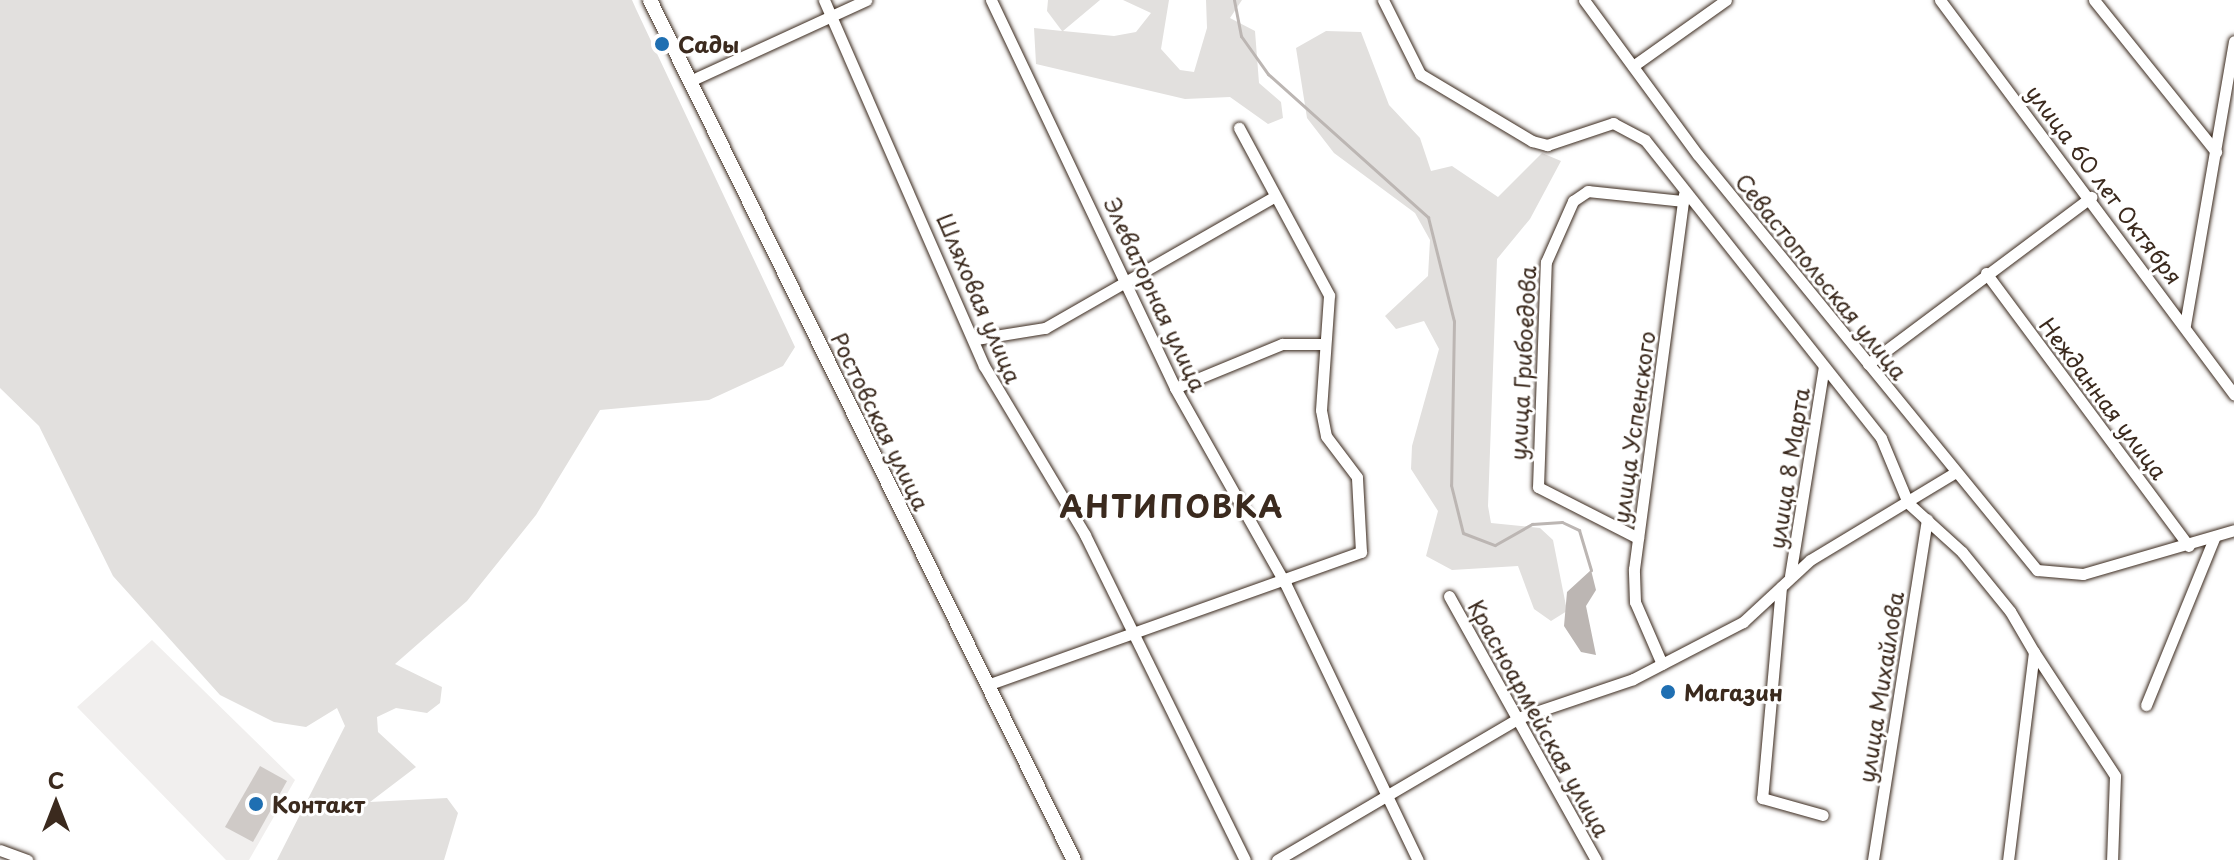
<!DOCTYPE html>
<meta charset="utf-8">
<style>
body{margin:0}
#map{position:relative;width:2234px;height:860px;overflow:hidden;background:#fff;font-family:"Playpen Sans",sans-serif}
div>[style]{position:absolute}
.built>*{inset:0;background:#f1efee}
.green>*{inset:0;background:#e2e0de}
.water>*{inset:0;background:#bcb6b3}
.stream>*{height:3px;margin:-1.5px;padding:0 1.5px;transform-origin:1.5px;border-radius:1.5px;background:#bcb6b3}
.building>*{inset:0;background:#cfcac7}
.roads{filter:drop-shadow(0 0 2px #3b2a1e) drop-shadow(0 0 2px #3b2a1e)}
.minor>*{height:11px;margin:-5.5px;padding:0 5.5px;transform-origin:5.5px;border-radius:5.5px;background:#fff}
.major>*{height:14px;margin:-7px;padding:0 7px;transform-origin:7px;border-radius:7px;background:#fff}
.dots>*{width:22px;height:22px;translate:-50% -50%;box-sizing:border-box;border:4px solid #fff;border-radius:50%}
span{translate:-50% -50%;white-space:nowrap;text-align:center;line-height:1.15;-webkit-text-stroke:6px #fff;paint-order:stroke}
.poi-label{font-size:22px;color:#3b2a1e;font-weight:700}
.left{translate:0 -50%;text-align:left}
.street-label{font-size:22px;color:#3b2a1e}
.district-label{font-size:30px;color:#3b2a1e;font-weight:700;letter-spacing:2px}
.north{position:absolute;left:16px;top:764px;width:80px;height:80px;-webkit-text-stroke:6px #fff;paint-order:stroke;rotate:0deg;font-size:22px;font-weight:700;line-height:32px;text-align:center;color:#3b2a1e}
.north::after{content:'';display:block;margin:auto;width:28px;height:36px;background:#3b2a1e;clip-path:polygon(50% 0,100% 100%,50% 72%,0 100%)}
</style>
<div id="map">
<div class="built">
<div style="clip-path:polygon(152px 640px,295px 780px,249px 860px,226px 860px,77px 707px)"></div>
</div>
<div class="green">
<div style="clip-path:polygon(0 0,632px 0,636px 9px,795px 347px,783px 366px,709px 400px,600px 410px,536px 515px,467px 601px,395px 664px,442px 687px,440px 703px,427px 713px,396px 708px,377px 717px,378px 732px,416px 767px,370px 802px,447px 798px,458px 813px,444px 860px,277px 860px,345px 726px,337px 708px,306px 727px,274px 722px,220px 695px,113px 576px,39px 426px,0 388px)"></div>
<div style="clip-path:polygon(1048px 0,1100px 0,1063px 31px,1114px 36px,1136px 32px,1151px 13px,1123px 0,1169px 0,1161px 49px,1180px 70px,1194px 72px,1207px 28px,1206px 0,1242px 0,1230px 18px,1255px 31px,1259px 83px,1281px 102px,1283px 118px,1268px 124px,1230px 97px,1185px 99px,1036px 64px,1034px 28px,1062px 31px,1047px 11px)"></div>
<div style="clip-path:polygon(1326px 31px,1361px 32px,1389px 105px,1420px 138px,1431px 171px,1452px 166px,1498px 197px,1542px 153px,1561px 161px,1530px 219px,1497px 259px,1488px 506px,1491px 523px,1540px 528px,1553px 540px,1567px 611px,1551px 621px,1534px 609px,1518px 566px,1452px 570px,1426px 556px,1438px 511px,1411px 469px,1412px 446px,1439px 349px,1424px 321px,1396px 329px,1385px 316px,1428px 276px,1430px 240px,1415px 213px,1334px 153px,1307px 118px,1296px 48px)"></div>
</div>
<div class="water">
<div style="clip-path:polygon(1591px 570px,1596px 590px,1586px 606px,1596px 655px,1581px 652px,1564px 626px,1567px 592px)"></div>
</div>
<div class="stream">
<div style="left:1234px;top:0;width:37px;rotate:79deg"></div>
<div style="left:1241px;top:36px;width:47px;rotate:54.6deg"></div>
<div style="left:1268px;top:74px;width:215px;rotate:41.8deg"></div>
<div style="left:1428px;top:217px;width:107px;rotate:76deg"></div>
<div style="left:1454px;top:321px;width:164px;rotate:91deg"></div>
<div style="left:1451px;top:485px;width:49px;rotate:76deg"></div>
<div style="left:1463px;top:533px;width:34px;rotate:21deg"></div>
<div style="left:1495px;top:545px;width:43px;rotate:-29.6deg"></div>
<div style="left:1532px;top:524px;width:30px;rotate:-4deg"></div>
<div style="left:1562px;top:522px;width:19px;rotate:25deg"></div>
<div style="left:1579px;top:530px;width:42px;rotate:73.3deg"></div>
</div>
<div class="building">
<div style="clip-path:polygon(260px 766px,287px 781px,253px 842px,225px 827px)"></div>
</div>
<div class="roads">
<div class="minor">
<div style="left:824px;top:0;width:399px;rotate:66.4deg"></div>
<div style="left:984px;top:366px;width:197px;rotate:59.1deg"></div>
<div style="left:1085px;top:535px;width:362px;rotate:63.8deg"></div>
<div style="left:991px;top:0;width:429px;rotate:64.6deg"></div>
<div style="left:1175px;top:388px;width:226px;rotate:60.6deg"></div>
<div style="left:1286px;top:585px;width:305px;rotate:64.4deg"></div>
<div style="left:1383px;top:0;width:83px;rotate:63.4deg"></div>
<div style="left:1420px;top:74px;width:131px;rotate:30.9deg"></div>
<div style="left:1532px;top:141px;width:16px;rotate:15deg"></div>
<div style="left:1547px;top:145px;width:70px;rotate:-18.4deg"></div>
<div style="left:1613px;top:123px;width:36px;rotate:28deg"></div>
<div style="left:1645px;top:140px;width:380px;rotate:51.6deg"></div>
<div style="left:1881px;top:438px;width:70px;rotate:67.4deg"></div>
<div style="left:1908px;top:503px;width:73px;rotate:42.2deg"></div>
<div style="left:1962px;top:552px;width:76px;rotate:50.9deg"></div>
<div style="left:2010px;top:611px;width:48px;rotate:59.7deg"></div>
<div style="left:2034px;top:652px;width:210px;rotate:97.1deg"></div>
<div style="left:1584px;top:0;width:192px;rotate:53.7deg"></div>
<div style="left:1698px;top:155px;width:536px;rotate:50.76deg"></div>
<div style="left:2037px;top:570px;width:46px;rotate:5deg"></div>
<div style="left:2083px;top:574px;width:157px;rotate:-16.2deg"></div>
<div style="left:1940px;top:0;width:492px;rotate:53.3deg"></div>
<div style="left:2094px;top:0;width:195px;rotate:51.2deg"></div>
<div style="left:1633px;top:66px;width:114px;rotate:-35.4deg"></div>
<div style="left:690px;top:81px;width:194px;rotate:-24.7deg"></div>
<div style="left:1986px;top:273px;width:340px;rotate:53.4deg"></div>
<div style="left:2185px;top:325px;width:288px;rotate:-80.2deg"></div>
<div style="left:976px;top:339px;width:70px;rotate:-9.1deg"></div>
<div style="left:1045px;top:328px;width:262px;rotate:-29.8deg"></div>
<div style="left:1868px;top:364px;width:279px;rotate:-36.8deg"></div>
<div style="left:1175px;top:388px;width:116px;rotate:-22.4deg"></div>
<div style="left:1282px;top:344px;width:39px"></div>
<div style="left:1638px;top:538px;width:112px;rotate:-153deg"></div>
<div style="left:1538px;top:487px;width:225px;rotate:-88deg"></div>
<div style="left:1546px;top:262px;width:67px;rotate:-66.1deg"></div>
<div style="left:1573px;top:201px;width:18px;rotate:-34deg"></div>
<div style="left:1588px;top:191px;width:96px;rotate:6deg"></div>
<div style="left:1790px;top:576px;width:212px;rotate:-80.8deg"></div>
<div style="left:1781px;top:587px;width:212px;rotate:95.1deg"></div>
<div style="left:1762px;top:798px;width:63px;rotate:15.6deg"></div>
<div style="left:1449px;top:596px;width:302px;rotate:60.9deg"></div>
<div style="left:2034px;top:652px;width:148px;rotate:56.8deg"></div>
<div style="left:2115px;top:776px;width:84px;rotate:92deg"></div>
<div style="left:1662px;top:664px;width:68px;rotate:-113.5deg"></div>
<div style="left:1635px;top:602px;width:33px;rotate:-92deg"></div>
<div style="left:1634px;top:569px;width:378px;rotate:-82.4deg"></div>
<div style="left:987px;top:685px;width:397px;rotate:-19.6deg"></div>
<div style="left:1361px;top:552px;width:75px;rotate:-93.1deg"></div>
<div style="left:1357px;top:477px;width:51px;rotate:-127.1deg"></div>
<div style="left:1326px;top:436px;width:26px;rotate:-101deg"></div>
<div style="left:1321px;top:410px;width:115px;rotate:-86deg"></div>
<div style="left:1329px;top:295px;width:190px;rotate:-118.3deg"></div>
<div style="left:2146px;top:705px;width:180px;rotate:-67.8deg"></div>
<div style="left:0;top:850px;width:29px;rotate:20deg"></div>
<div style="left:1277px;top:860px;width:283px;rotate:-30.4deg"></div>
<div style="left:1521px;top:717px;width:118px;rotate:-18.7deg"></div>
<div style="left:1633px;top:679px;width:124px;rotate:-27.4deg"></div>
<div style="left:1743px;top:622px;width:91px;rotate:-42.8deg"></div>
<div style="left:1810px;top:560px;width:168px;rotate:-31.1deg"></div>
<div style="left:1873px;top:860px;width:345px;rotate:-81deg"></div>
</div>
<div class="major">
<div style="left:650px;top:0;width:959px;rotate:63.76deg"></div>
</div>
</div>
<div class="dots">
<div style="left:662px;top:44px;background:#1f6fb2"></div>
<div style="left:1668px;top:692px;background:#1f6fb2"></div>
<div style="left:256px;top:804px;background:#1f6fb2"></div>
</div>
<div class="poi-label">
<span class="left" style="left:678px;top:44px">Сады</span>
<span class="left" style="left:1684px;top:692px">Магазин</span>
<span class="left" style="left:272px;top:804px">Контакт</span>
</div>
<div class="street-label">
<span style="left:2105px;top:184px;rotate:53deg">улица 60 лет Октября</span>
<span style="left:1822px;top:276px;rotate:51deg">Севастопольская улица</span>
<span style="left:1156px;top:294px;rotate:65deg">Элеваторная улица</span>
<span style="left:980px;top:298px;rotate:67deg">Шляховая улица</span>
<span style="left:1522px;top:363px;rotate:-87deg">улица Грибоедова</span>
<span style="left:2104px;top:398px;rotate:53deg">Нежданная улица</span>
<span style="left:881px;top:421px;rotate:64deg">Ростовская улица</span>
<span style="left:1633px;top:427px;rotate:-82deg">улица Успенского</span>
<span style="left:1788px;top:468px;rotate:-81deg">улица 8 Марта</span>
<span style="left:1880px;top:687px;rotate:-81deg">улица Михайлова</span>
<span style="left:1540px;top:718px;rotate:61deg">Красноармейская улица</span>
</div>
<div class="district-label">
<span style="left:1172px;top:506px">АНТИПОВКА</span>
</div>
<div class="north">С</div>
</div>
